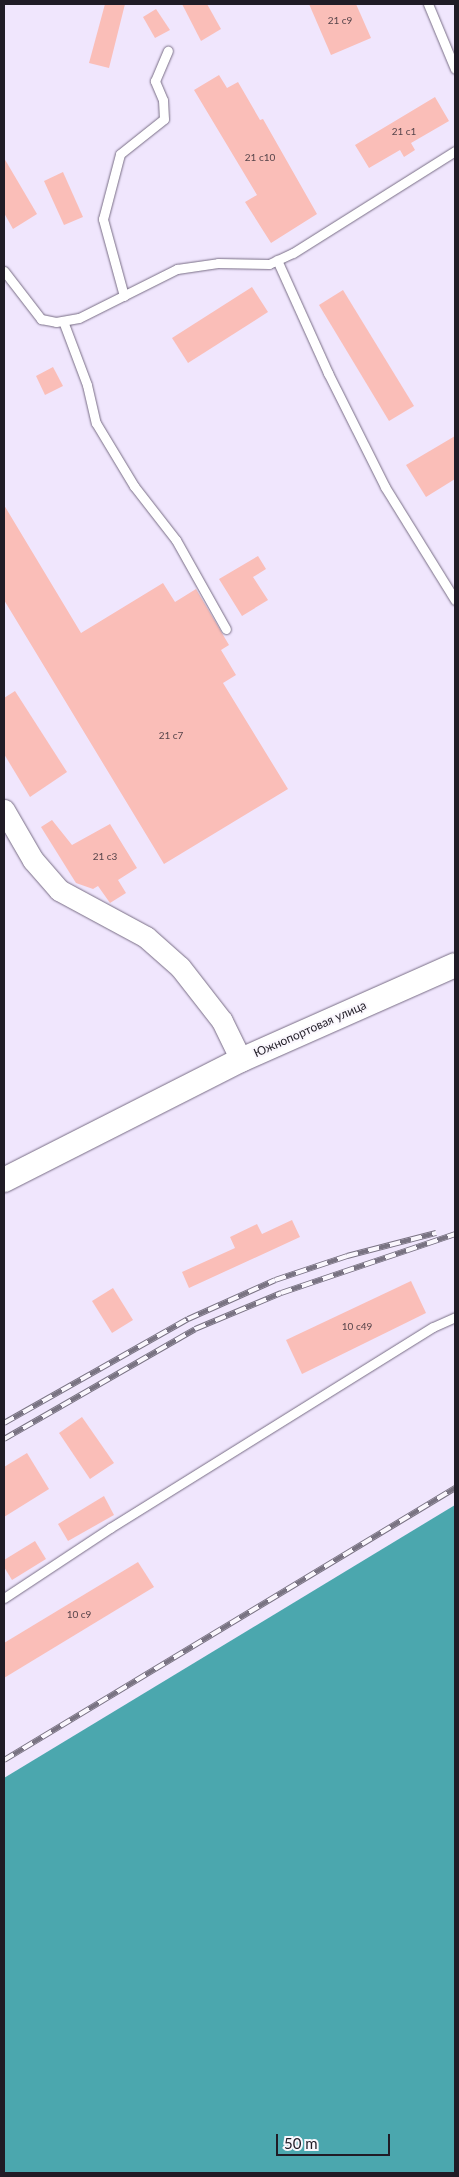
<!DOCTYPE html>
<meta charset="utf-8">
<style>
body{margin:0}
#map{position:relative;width:459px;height:2177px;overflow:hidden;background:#f0e6fd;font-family:Lato,sans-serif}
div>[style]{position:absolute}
.water>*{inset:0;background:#4ba7ae}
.building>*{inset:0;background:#fabeb8}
.roads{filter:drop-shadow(0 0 1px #786d85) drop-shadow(0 0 1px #786d85)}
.service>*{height:9px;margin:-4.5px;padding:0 4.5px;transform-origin:4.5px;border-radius:4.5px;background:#fff}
.tertiary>*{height:21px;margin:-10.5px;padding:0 10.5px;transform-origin:10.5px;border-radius:10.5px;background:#fff}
.secondary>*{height:24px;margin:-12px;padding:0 12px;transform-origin:12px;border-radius:12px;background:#fff}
.rail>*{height:5.5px;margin-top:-2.75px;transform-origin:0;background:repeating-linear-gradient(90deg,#faf7fd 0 11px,#797382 0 22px);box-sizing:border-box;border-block:1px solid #797382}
span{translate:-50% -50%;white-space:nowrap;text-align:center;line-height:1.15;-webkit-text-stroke:4px #faf7fd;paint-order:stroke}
.number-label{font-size:10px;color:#56444a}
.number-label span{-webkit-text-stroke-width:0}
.street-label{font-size:12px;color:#201c26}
.frame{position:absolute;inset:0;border:5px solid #201c26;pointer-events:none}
.scale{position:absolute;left:276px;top:2134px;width:114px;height:22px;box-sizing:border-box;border:2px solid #201c26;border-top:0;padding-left:6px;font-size:15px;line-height:18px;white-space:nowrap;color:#201c26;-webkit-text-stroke:4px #faf7fd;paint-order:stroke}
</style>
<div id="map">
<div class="water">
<div style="clip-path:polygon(455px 1505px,455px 2173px,4px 2173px,4px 1778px)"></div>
</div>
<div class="building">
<div style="clip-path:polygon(105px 4px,125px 4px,109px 68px,89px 63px)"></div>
<div style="clip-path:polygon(182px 4px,207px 4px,221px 29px,201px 41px)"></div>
<div style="clip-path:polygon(309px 4px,356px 4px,371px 38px,331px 55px)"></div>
<div style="clip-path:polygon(156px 9px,170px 30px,155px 38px,143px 17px)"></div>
<div style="clip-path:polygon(219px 75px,227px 88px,238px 82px,260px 120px,263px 119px,317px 214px,271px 243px,245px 202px,257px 195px,194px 90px)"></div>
<div style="clip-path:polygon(435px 97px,449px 121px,411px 143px,415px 150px,404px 157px,400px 150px,369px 168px,355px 145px)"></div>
<div style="clip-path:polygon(4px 158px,37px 214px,13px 229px,4px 213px)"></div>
<div style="clip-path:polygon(63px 172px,83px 217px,64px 225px,44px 181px)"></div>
<div style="clip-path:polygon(252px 287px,268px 312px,188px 363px,172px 338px)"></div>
<div style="clip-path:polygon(343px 290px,414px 406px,389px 421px,319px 305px)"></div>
<div style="clip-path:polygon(53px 367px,63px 386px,45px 395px,36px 376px)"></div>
<div style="clip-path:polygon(455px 436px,455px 479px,426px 497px,406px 465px)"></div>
<div style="clip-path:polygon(4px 505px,81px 633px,163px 583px,175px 602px,196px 589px,229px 645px,221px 650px,236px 675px,223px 683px,288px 789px,164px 864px,4px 600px)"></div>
<div style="clip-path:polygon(258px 556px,266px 569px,253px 577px,268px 600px,242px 616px,219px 579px)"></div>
<div style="clip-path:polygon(15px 691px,67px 772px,30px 797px,4px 754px,4px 698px)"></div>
<div style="clip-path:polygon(52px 820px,72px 845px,110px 824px,137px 868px,118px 880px,126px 893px,110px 903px,98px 886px,93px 889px,76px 883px,41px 827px)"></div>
<div style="clip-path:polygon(292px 1220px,300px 1237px,189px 1288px,182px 1272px,235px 1248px,230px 1237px,257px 1224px,262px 1234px)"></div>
<div style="clip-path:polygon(411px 1281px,426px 1313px,302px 1374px,286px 1340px)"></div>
<div style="clip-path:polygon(113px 1288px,133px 1320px,112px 1333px,92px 1301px)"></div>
<div style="clip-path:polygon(82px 1417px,114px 1463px,90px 1479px,59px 1433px)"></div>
<div style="clip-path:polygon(27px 1453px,49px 1489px,4px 1517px,4px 1467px)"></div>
<div style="clip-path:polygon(104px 1496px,114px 1515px,68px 1541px,58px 1524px)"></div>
<div style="clip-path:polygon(35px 1541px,46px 1559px,12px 1580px,4px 1567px,4px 1560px)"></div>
<div style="clip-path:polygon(138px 1562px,154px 1587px,4px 1678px,4px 1643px)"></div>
</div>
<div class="roads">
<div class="service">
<div style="left:428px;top:4px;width:70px;rotate:67.4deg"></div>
<div style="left:277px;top:260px;width:124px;rotate:65.7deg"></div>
<div style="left:328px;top:373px;width:127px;rotate:63.4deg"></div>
<div style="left:385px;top:487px;width:133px;rotate:58.2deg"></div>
<div style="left:4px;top:271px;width:61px;rotate:52.4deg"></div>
<div style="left:41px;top:319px;width:15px;rotate:11deg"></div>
<div style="left:56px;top:322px;width:23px;rotate:-10deg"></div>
<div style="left:79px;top:318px;width:110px;rotate:-26.6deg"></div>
<div style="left:177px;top:269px;width:41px;rotate:-8.3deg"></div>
<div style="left:218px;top:263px;width:51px;rotate:1.1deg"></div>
<div style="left:269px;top:264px;width:26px;rotate:-25deg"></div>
<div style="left:293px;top:253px;width:191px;rotate:-32.2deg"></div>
<div style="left:124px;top:296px;width:80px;rotate:-105.3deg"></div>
<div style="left:103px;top:219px;width:67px;rotate:-75.3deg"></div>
<div style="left:120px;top:154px;width:56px;rotate:-38.5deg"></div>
<div style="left:164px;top:119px;width:19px;rotate:-93deg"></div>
<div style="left:163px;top:100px;width:21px;rotate:-113deg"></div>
<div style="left:155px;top:81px;width:33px;rotate:-67deg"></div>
<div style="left:63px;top:321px;width:68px;rotate:69.4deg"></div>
<div style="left:87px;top:385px;width:39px;rotate:77deg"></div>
<div style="left:96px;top:423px;width:74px;rotate:58.9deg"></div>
<div style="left:134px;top:486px;width:68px;rotate:52.1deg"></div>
<div style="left:176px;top:540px;width:102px;rotate:60.7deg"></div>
<div style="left:4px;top:1598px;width:127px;rotate:-33.4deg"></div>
<div style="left:110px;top:1528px;width:380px;rotate:-31.9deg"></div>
<div style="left:433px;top:1327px;width:24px;rotate:-24deg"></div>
</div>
<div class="tertiary">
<div style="left:4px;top:810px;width:58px;rotate:59.9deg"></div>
<div style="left:33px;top:860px;width:40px;rotate:49deg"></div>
<div style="left:59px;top:890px;width:99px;rotate:28.4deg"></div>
<div style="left:146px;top:937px;width:45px;rotate:41.4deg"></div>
<div style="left:180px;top:967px;width:68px;rotate:52.1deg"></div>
<div style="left:222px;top:1021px;width:43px;rotate:64deg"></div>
</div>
<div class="secondary">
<div style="left:4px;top:1180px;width:266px;rotate:-26.9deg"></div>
<div style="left:241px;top:1060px;width:234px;rotate:-23.9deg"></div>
</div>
</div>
<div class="rail">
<div style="left:4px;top:1423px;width:211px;rotate:-29.5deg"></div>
<div style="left:188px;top:1319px;width:95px;rotate:-24.1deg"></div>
<div style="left:275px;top:1280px;width:76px;rotate:-18.4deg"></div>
<div style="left:347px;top:1256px;width:92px;rotate:-14.5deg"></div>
<div style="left:4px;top:1439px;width:220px;rotate:-29.9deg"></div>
<div style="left:195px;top:1329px;width:93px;rotate:-22.7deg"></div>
<div style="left:281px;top:1293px;width:184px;rotate:-18.7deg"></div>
<div style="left:4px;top:1760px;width:527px;rotate:-31.09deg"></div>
</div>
<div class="number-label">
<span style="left:340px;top:21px">21 с9</span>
<span style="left:404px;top:132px">21 с1</span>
<span style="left:260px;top:158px">21 с10</span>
<span style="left:171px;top:736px">21 с7</span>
<span style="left:105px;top:857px">21 с3</span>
<span style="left:357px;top:1327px">10 с49</span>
<span style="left:79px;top:1615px">10 с9</span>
</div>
<div class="street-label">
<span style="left:310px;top:1029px;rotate:-24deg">Южнопортовая улица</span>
</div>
<div class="frame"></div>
<div class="scale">50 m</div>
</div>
